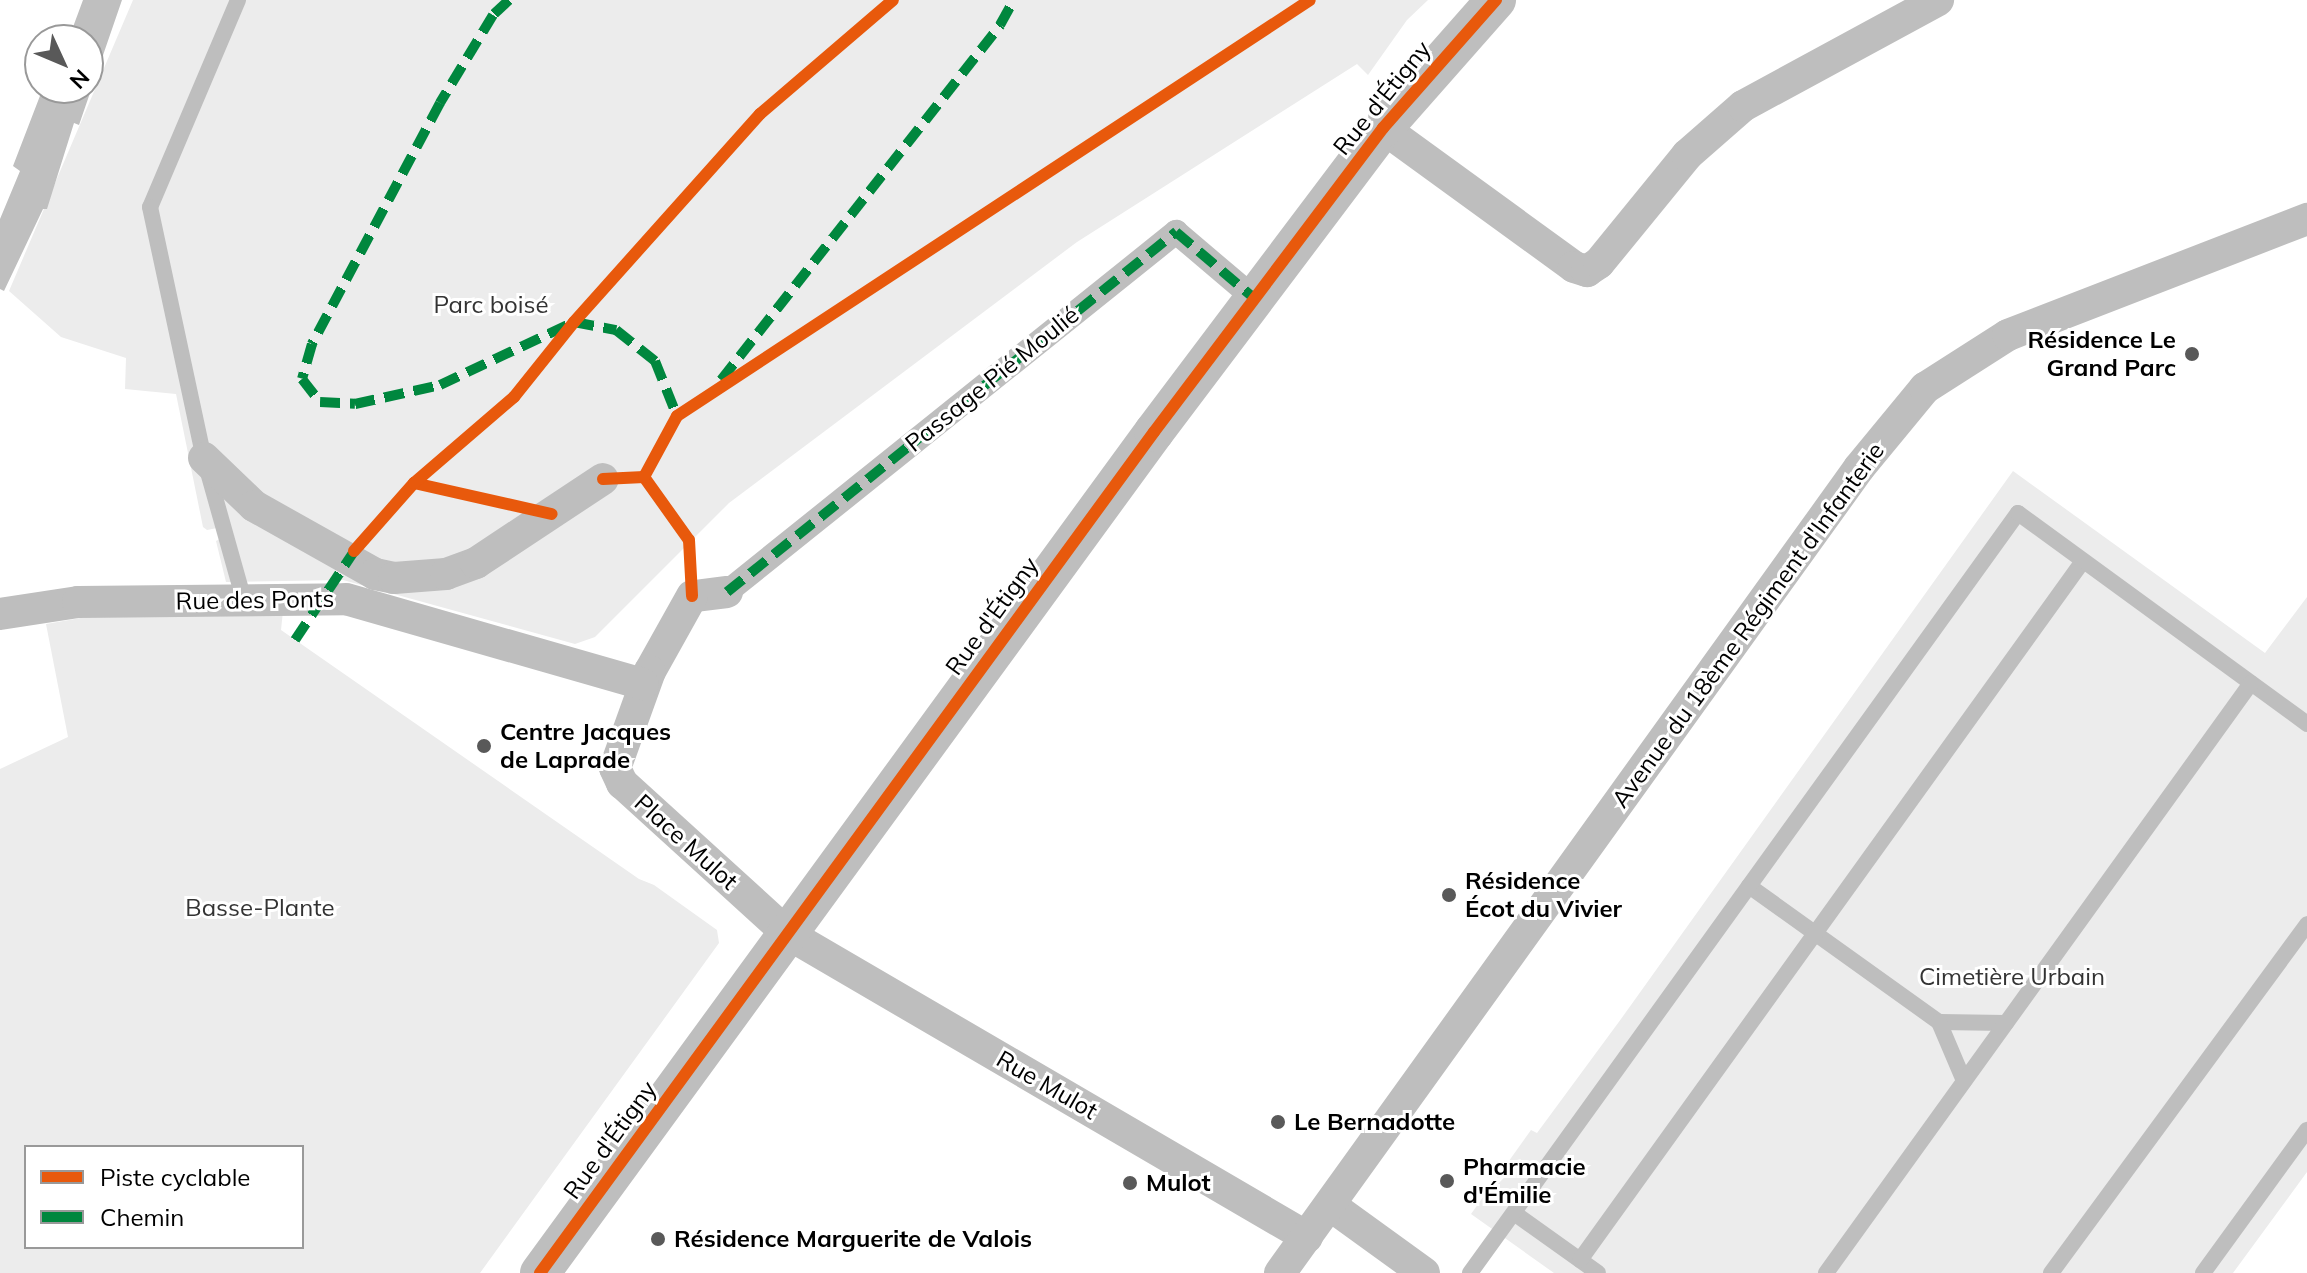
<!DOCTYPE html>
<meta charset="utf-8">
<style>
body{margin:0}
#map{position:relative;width:2307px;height:1273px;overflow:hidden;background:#fff;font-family:Mulish,sans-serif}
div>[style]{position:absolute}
.green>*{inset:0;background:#ececec}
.water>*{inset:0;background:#bfbfbf}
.service>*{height:16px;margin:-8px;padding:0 8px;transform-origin:8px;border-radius:8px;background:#bebebe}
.pedestrian>*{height:24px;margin:-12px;padding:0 12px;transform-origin:12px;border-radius:12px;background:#bebebe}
.minor>*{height:32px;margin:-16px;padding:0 16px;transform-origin:16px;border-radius:16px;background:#bebebe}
.tertiary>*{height:40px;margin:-20px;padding:0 20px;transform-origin:20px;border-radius:20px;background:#bebebe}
.quiet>*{height:10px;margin-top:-5px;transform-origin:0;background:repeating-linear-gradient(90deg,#00873e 0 20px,transparent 0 30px)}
.cycleway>*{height:12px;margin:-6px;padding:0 6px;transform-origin:6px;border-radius:6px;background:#e8590c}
.dots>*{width:22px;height:22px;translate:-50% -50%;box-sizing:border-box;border:4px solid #fff;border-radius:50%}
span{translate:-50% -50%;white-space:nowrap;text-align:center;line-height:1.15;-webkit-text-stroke:6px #fff;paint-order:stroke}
.street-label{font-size:24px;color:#000}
.park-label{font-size:24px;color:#333}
.poi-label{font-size:24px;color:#000;font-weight:700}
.right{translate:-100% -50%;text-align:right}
.left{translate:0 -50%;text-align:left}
.legend{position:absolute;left:24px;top:1145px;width:280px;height:104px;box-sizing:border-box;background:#fff;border:2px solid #999;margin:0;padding:10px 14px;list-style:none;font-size:24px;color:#000}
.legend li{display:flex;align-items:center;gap:16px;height:40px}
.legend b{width:40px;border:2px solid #999}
.north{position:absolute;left:24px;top:24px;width:80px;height:80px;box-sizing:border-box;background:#fff;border:2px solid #999;border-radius:50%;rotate:134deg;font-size:22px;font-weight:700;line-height:32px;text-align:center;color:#000}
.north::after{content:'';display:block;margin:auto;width:28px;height:36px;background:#595959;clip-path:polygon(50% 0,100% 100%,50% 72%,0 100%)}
</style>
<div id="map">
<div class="green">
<div style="clip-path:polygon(133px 0,1428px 0,1407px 20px,1368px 75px,1357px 64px,1077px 242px,729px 503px,595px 637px,575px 644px,343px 580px,226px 582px,216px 541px,220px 539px,217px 528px,207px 530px,203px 527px,176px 394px,125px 389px,126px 358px,61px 337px,9px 291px)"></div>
<div style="clip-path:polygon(2013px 471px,2265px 653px,2307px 597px,2307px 1172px,2233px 1273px,1554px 1273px,1471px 1214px,1531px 1130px,1537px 1133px,1621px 1019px)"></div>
<div style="clip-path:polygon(evenodd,283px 611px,281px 630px,639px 879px,654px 885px,717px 930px,719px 943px,480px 1273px,0 1273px,0 769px,68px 737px,46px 624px,98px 615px,283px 611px,26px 1147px,302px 1147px,302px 1247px,26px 1247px,26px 1147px)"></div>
</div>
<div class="water">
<div style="clip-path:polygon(83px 0,122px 0,79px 125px,74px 123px,47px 209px,43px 209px,4px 291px,0 289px,0 219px,20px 171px,13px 166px,43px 88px,88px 88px,88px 40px,61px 40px,73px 27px)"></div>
</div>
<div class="service">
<div style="left:238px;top:0;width:225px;rotate:113deg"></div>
<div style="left:150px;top:207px;width:257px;rotate:77.9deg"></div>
<div style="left:204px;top:458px;width:148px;rotate:74.3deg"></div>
<div style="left:1749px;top:886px;width:234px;rotate:35.6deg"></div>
<div style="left:1939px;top:1022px;width:67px;rotate:0.9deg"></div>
<div style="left:1939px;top:1022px;width:64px;rotate:67deg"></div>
<div style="left:1514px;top:1213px;width:103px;rotate:35.5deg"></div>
<div style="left:1580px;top:1260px;width:861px;rotate:-54.26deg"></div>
<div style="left:1470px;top:1273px;width:937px;rotate:-54.21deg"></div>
<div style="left:2018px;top:513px;width:358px;rotate:36.1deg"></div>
<div style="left:1826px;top:1273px;width:727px;rotate:-54.23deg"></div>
<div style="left:2051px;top:1273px;width:433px;rotate:-53.7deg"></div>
<div style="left:2203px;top:1273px;width:177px;rotate:-54deg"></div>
</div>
<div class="pedestrian">
<div style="left:727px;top:592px;width:576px;rotate:-38.72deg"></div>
<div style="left:1176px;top:232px;width:104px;rotate:40.3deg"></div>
</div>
<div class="minor">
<div style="left:1383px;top:128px;width:236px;rotate:36deg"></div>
<div style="left:1574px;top:267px;width:14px;rotate:17deg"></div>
<div style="left:1587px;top:271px;width:14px;rotate:-34deg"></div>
<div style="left:1599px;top:263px;width:139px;rotate:-50.8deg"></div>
<div style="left:1687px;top:155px;width:74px;rotate:-41.2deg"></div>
<div style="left:1743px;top:106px;width:222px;rotate:-28.5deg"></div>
<div style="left:204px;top:458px;width:69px;rotate:43.8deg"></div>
<div style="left:254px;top:506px;width:139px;rotate:29.3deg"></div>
<div style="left:375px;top:574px;width:19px;rotate:12deg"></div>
<div style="left:394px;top:578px;width:52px;rotate:-4.4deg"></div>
<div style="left:446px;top:574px;width:32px;rotate:-20deg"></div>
<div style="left:476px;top:563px;width:152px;rotate:-33.5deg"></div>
<div style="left:727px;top:592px;width:35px;rotate:173deg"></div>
<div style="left:692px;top:596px;width:86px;rotate:119.2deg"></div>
<div style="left:650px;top:671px;width:103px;rotate:109.8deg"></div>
<div style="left:615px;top:768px;width:17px;rotate:65deg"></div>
<div style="left:622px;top:783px;width:224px;rotate:42.3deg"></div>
<div style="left:788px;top:934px;width:601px;rotate:30.28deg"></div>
<div style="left:0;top:614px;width:79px;rotate:-8.7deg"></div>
<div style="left:78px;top:602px;width:268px;rotate:-0.6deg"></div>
<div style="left:346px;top:599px;width:309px;rotate:16deg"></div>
<div style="left:1330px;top:1205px;width:116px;rotate:35.9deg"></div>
<div style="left:1280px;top:1273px;width:992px;rotate:-54.27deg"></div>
<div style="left:1859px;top:468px;width:104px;rotate:-50.5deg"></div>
<div style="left:1925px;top:388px;width:98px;rotate:-32.6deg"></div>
<div style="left:2008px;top:335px;width:321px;rotate:-21.2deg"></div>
</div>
<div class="tertiary">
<div style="left:540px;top:1273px;width:1041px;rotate:-53.87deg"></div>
<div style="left:1154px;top:432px;width:381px;rotate:-53deg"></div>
<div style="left:1383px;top:128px;width:171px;rotate:-48.6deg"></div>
</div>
<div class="quiet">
<div style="left:509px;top:0;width:22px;rotate:137deg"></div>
<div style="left:493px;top:15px;width:103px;rotate:121.1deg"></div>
<div style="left:440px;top:103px;width:273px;rotate:118deg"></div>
<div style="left:312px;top:344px;width:36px;rotate:106deg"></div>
<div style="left:302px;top:379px;width:29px;rotate:52deg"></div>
<div style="left:320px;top:402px;width:35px;rotate:3deg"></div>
<div style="left:355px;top:404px;width:87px;rotate:-12.6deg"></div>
<div style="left:440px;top:385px;width:148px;rotate:-25.2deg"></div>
<div style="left:574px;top:322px;width:43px;rotate:10.8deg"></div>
<div style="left:616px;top:330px;width:50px;rotate:38.5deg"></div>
<div style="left:655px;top:361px;width:59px;rotate:68.2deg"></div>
<div style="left:721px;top:380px;width:452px;rotate:-51.8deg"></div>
<div style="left:1000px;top:25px;width:29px;rotate:-61deg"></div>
<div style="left:727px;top:592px;width:576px;rotate:-38.72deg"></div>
<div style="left:1176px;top:232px;width:104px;rotate:40.3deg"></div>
<div style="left:295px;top:640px;width:112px;rotate:-56.3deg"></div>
</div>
<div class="cycleway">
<div style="left:644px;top:477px;width:77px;rotate:54.5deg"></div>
<div style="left:689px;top:540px;width:56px;rotate:86.9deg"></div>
<div style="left:603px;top:479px;width:41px;rotate:-2.8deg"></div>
<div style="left:644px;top:477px;width:69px;rotate:-61.6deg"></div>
<div style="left:677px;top:416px;width:757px;rotate:-33.31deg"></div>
<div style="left:414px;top:483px;width:141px;rotate:12.7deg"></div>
<div style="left:354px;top:551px;width:91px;rotate:-48.6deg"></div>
<div style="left:414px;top:483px;width:132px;rotate:-40.7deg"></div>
<div style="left:514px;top:397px;width:96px;rotate:-51.3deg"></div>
<div style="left:574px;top:322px;width:279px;rotate:-48.2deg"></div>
<div style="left:760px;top:114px;width:175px;rotate:-40.6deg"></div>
<div style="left:540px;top:1273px;width:1041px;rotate:-53.87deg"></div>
<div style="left:1154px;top:432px;width:381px;rotate:-53deg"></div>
<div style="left:1383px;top:128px;width:171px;rotate:-48.6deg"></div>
</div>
<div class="dots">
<div style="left:2192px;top:354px;background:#595959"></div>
<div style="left:484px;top:746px;background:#595959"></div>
<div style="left:1449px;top:895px;background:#595959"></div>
<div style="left:1278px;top:1122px;background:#595959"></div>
<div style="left:1447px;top:1181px;background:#595959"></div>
<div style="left:1130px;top:1183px;background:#595959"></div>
<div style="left:658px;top:1239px;background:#595959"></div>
</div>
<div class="street-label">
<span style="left:1382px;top:98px;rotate:-51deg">Rue d'Étigny</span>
<span style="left:992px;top:379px;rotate:-39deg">Passage Pié Moulié</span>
<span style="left:255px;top:600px;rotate:-1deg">Rue des Ponts</span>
<span style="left:992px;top:616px;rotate:-54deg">Rue d'Étigny</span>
<span style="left:1748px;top:625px;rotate:-54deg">Avenue du 18ème Régiment d'Infanterie</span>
<span style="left:686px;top:842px;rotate:42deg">Place Mulot</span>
<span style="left:1047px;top:1085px;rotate:30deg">Rue Mulot</span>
<span style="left:610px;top:1140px;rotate:-54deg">Rue d'Étigny</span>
</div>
<div class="park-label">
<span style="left:491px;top:305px">Parc boisé</span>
<span style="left:260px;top:908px">Basse-Plante</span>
<span style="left:2012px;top:977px">Cimetière Urbain</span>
</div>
<div class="poi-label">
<span class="right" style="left:2176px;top:354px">Résidence Le<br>Grand Parc</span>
<span class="left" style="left:500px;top:746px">Centre Jacques<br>de Laprade</span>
<span class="left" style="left:1465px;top:895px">Résidence<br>Écot du Vivier</span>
<span class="left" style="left:1294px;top:1122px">Le Bernadotte</span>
<span class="left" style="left:1463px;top:1181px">Pharmacie<br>d'Émilie</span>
<span class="left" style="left:1146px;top:1183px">Mulot</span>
<span class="left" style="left:674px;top:1239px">Résidence Marguerite de Valois</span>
</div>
<ul class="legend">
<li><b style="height:10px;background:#e8590c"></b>Piste cyclable</li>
<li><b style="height:10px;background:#00873e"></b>Chemin</li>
</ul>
<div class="north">N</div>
</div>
